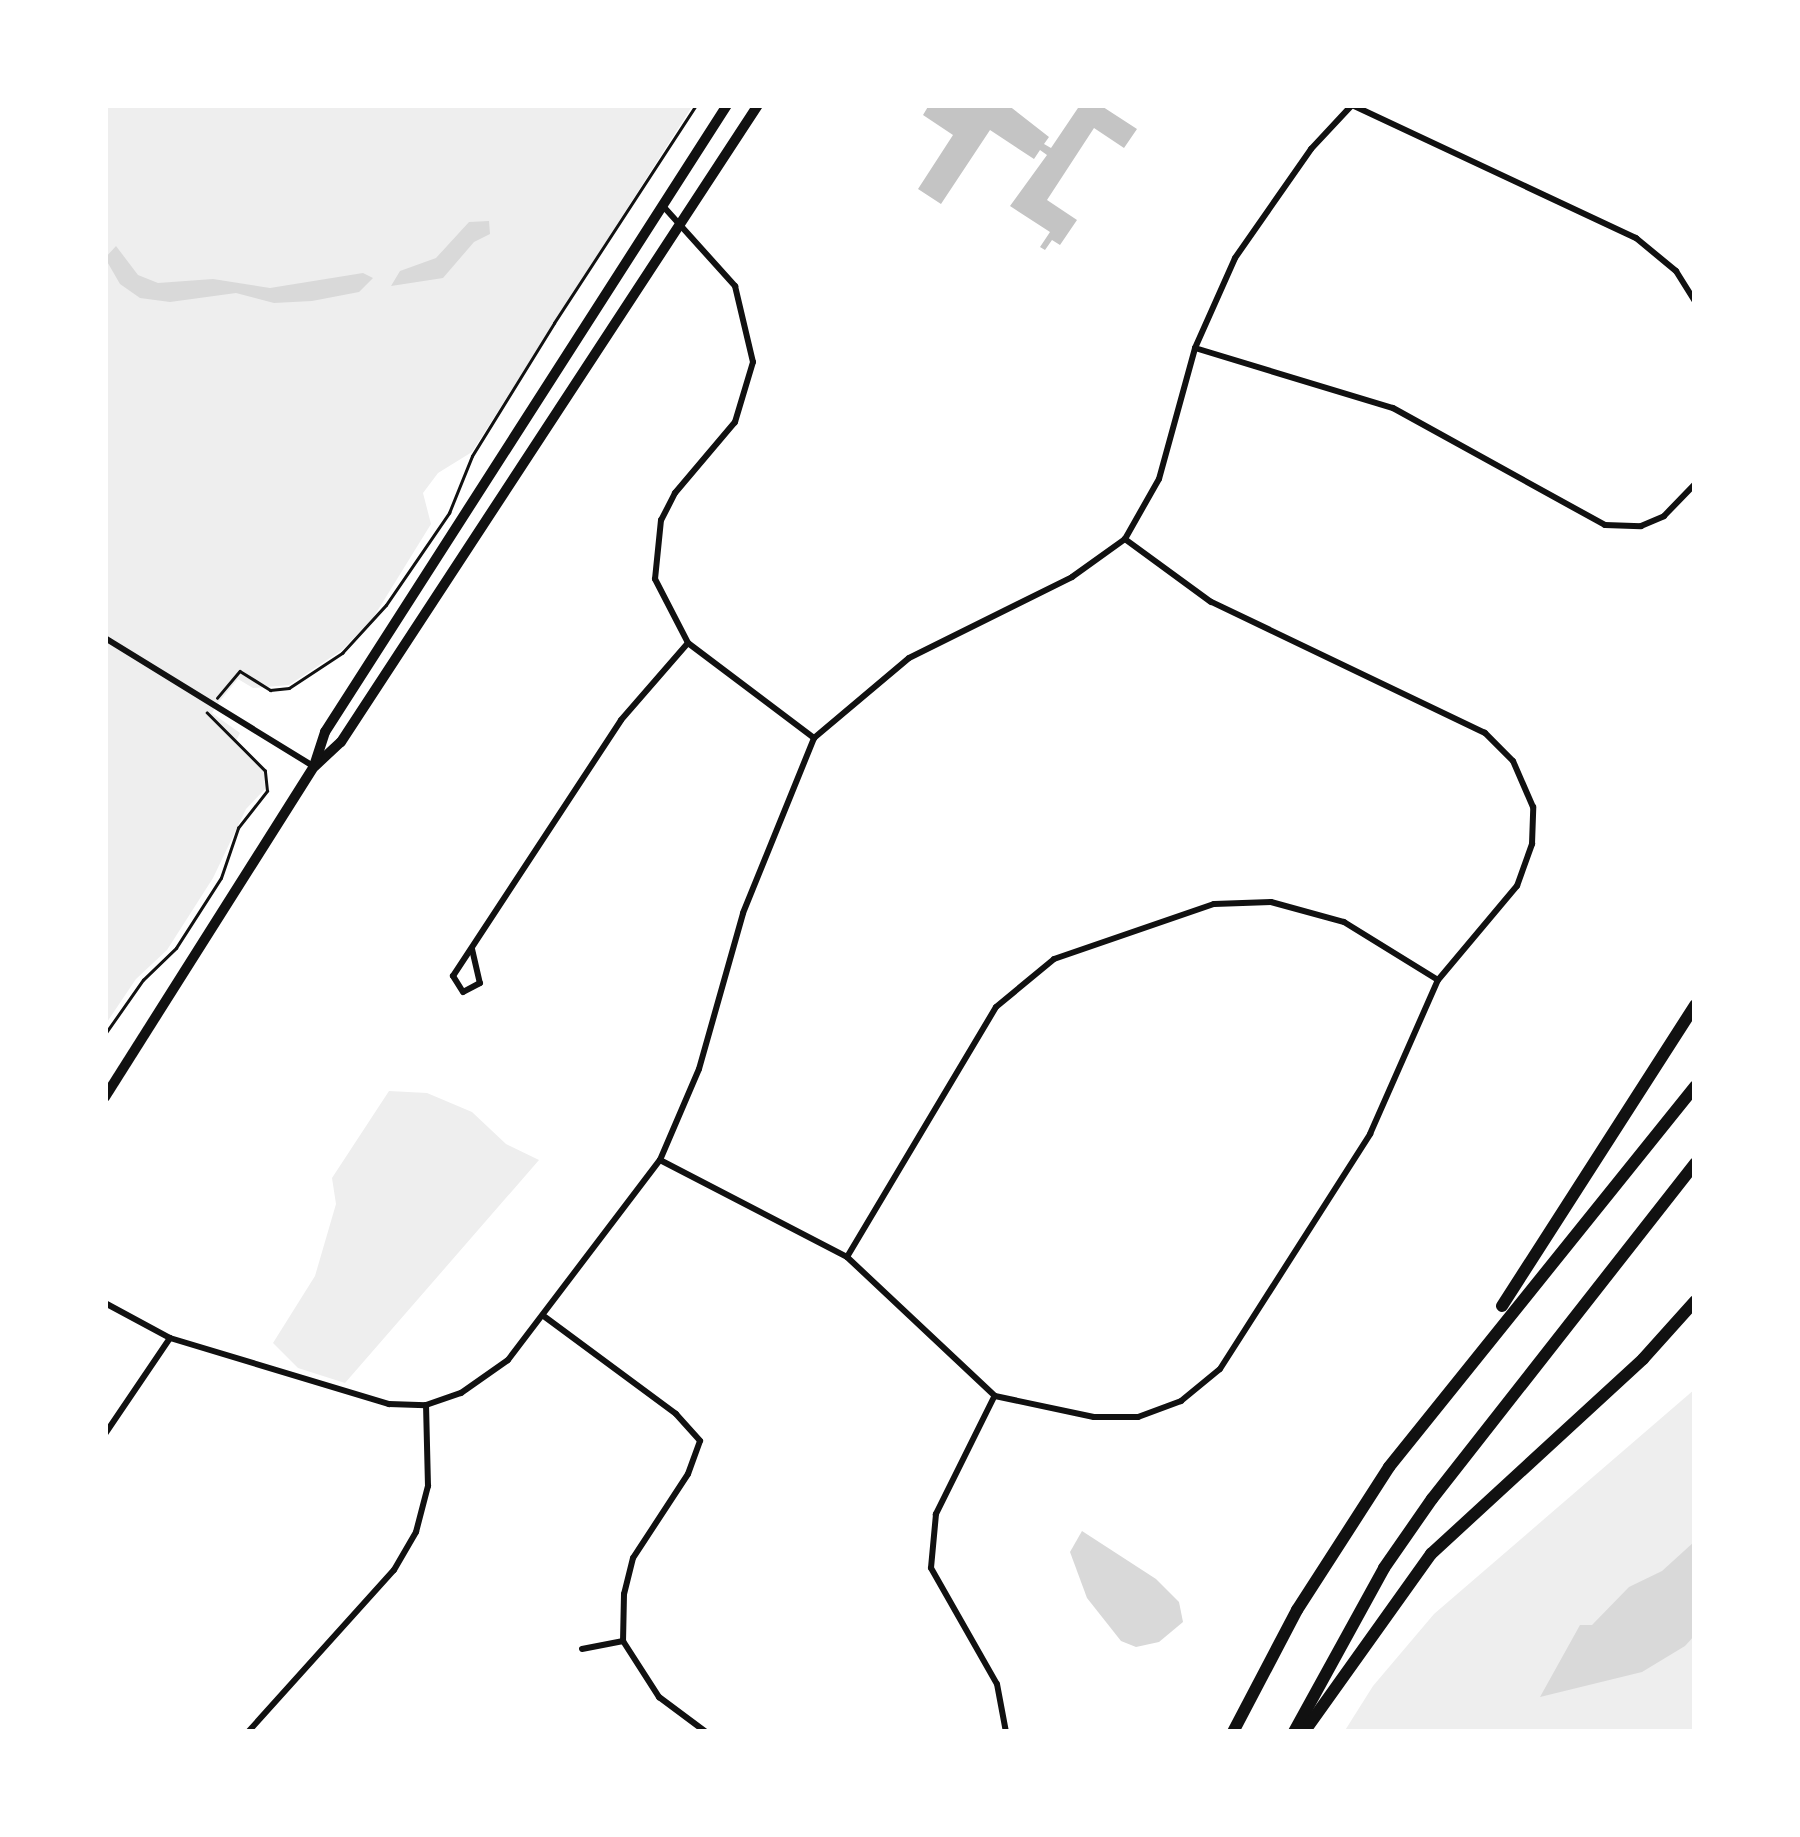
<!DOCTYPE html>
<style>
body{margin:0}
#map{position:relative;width:1800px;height:1837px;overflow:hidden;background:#fff;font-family:Literata,serif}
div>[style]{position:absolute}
.green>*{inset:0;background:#eee}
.water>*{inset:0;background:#d9d9d9}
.building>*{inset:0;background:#c4c4c4}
.path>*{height:2.5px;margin:-1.25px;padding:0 1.25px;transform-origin:1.25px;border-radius:1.25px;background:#111}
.minor>*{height:6px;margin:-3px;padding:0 3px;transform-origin:3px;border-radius:3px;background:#111}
.secondary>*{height:10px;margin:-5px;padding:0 5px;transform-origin:5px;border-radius:5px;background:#111}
.motorway>*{height:12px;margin:-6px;padding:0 6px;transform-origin:6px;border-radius:6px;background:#111}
span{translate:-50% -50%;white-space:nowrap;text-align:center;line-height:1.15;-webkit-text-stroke:10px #fff;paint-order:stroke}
.frame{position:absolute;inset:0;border:108px solid #fff;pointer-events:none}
</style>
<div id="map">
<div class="green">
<div style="clip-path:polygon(105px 105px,693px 105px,472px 452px,438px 473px,423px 493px,431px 524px,373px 618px,342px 650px,289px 685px,253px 688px,238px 679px,219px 702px,212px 713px,240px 733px,235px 743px,264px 772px,265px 789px,246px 809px,213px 878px,167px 950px,136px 979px,105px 1025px)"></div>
<div style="clip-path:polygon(389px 1091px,427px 1093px,472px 1112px,506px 1144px,539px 1160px,345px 1383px,298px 1368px,273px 1343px,315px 1276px,336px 1204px,332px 1178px)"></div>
<div style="clip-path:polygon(1695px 1389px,1695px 1732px,1344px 1732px,1373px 1686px,1434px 1614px)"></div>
</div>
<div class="water">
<div style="clip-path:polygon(489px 221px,490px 234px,474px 242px,443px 278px,391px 286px,400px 271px,436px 258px,469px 222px)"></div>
<div style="clip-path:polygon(116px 246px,138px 275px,158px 283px,213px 279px,270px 288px,363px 273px,373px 278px,359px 292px,312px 301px,274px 303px,236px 293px,170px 302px,140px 298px,120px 284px,105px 258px)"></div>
<div style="clip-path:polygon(1082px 1531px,1156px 1579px,1179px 1602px,1183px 1622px,1159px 1642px,1136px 1647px,1121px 1641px,1087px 1598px,1070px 1552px)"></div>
<div style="clip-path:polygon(1695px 1541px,1695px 1635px,1685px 1646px,1642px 1672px,1540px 1697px,1580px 1625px,1592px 1625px,1629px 1587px,1662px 1571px)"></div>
</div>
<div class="building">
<div style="clip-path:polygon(929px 105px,1008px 105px,1049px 137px,1044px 144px,1051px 148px,1080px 105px,1100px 105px,1137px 129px,1124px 148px,1094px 128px,1047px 200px,1077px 220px,1060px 245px,1052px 240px,1045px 250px,1040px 247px,1050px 232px,1010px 206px,1047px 155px,1040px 150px,1034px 159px,990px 130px,941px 204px,918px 189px,953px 135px,923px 115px)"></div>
</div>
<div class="path">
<div style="left:217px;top:698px;width:35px;rotate:-50deg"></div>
<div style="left:240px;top:671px;width:36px;rotate:32deg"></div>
<div style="left:270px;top:690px;width:19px;rotate:-6deg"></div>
<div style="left:289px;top:688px;width:64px;rotate:-33.4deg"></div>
<div style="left:342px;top:653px;width:65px;rotate:-47.5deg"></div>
<div style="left:386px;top:605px;width:112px;rotate:-55.6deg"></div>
<div style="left:449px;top:513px;width:61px;rotate:-68deg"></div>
<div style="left:472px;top:456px;width:156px;rotate:-58.3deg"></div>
<div style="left:554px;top:323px;width:260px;rotate:-56.9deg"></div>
<div style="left:105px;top:1034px;width:66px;rotate:-54.9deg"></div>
<div style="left:143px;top:980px;width:46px;rotate:-44.1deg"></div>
<div style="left:176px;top:948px;width:83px;rotate:-57.3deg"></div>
<div style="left:221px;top:878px;width:53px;rotate:-71.2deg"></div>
<div style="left:238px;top:828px;width:47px;rotate:-51.9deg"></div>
<div style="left:267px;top:791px;width:20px;rotate:-96deg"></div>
<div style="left:265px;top:771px;width:82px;rotate:-135deg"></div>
</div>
<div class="minor">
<div style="left:1352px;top:105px;width:314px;rotate:25.1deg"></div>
<div style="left:1636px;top:238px;width:52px;rotate:39.5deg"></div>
<div style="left:1676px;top:271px;width:36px;rotate:58deg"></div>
<div style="left:663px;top:206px;width:108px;rotate:48deg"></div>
<div style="left:735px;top:286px;width:78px;rotate:76.7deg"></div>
<div style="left:753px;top:362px;width:63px;rotate:106.7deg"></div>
<div style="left:735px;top:422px;width:93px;rotate:130.2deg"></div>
<div style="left:675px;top:493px;width:30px;rotate:117deg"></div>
<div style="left:661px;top:520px;width:59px;rotate:95.8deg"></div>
<div style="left:655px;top:579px;width:72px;rotate:62.7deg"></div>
<div style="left:688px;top:643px;width:158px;rotate:37deg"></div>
<div style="left:1195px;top:348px;width:207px;rotate:16.9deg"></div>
<div style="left:1393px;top:408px;width:242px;rotate:28.9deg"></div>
<div style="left:1605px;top:525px;width:36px;rotate:2deg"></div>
<div style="left:1641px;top:526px;width:25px;rotate:-23deg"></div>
<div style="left:1664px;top:516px;width:45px;rotate:-45.9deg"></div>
<div style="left:105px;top:638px;width:244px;rotate:31.6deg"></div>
<div style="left:472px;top:949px;width:35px;rotate:77deg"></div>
<div style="left:480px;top:983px;width:19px;rotate:152deg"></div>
<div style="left:463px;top:992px;width:19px;rotate:-122deg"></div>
<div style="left:453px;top:976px;width:306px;rotate:-56.7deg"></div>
<div style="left:621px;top:720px;width:102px;rotate:-49deg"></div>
<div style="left:660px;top:1160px;width:211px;rotate:27.4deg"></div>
<div style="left:847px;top:1257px;width:203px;rotate:43.2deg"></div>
<div style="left:995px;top:1396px;width:101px;rotate:12deg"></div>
<div style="left:1094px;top:1417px;width:44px"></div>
<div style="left:1138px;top:1417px;width:46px;rotate:-20.4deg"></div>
<div style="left:1181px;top:1401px;width:50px;rotate:-39.4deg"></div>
<div style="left:1220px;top:1369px;width:279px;rotate:-57.4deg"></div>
<div style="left:1370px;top:1134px;width:168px;rotate:-66.2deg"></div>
<div style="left:1438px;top:980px;width:123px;rotate:-50deg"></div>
<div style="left:1517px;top:886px;width:45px;rotate:-70.3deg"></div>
<div style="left:1532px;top:844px;width:37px;rotate:-88deg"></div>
<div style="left:1533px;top:807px;width:50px;rotate:-113.5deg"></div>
<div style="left:1513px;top:761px;width:40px;rotate:-135deg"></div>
<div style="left:1485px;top:733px;width:304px;rotate:-154.4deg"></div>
<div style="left:1211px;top:602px;width:107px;rotate:-143.8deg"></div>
<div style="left:847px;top:1257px;width:291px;rotate:-59.2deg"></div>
<div style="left:996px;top:1007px;width:75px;rotate:-39.6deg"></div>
<div style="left:1054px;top:959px;width:169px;rotate:-19deg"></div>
<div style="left:1214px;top:904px;width:57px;rotate:-2deg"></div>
<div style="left:1271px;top:902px;width:76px;rotate:15.3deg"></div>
<div style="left:1344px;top:922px;width:110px;rotate:31.7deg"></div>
<div style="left:105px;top:1303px;width:74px;rotate:28.3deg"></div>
<div style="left:170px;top:1338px;width:229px;rotate:16.8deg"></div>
<div style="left:389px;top:1404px;width:37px;rotate:2deg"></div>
<div style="left:426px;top:1405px;width:37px;rotate:-19deg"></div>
<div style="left:461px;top:1393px;width:57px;rotate:-35.1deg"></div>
<div style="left:508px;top:1360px;width:251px;rotate:-52.8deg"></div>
<div style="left:660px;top:1160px;width:99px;rotate:-66.8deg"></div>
<div style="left:699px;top:1069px;width:162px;rotate:-74.2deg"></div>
<div style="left:743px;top:913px;width:189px;rotate:-67.9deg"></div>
<div style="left:814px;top:738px;width:124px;rotate:-40.1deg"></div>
<div style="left:909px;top:658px;width:182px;rotate:-26.4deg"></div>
<div style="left:1072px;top:577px;width:65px;rotate:-35.6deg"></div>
<div style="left:1125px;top:539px;width:69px;rotate:-60.5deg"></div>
<div style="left:1159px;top:479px;width:136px;rotate:-74.6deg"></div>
<div style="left:1195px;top:348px;width:98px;rotate:-66deg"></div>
<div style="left:1235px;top:258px;width:133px;rotate:-55.1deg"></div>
<div style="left:1311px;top:149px;width:60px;rotate:-47deg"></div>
<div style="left:545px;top:1317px;width:163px;rotate:36.5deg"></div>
<div style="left:676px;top:1414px;width:36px;rotate:48deg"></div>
<div style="left:700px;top:1441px;width:35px;rotate:110deg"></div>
<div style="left:688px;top:1474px;width:100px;rotate:123.2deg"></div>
<div style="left:633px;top:1558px;width:37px;rotate:104deg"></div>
<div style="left:624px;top:1594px;width:47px;rotate:91.2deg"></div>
<div style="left:623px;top:1641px;width:67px;rotate:57.3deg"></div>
<div style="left:659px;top:1697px;width:59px;rotate:36.7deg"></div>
<div style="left:994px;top:1397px;width:131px;rotate:116.4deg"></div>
<div style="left:936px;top:1514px;width:54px;rotate:95.3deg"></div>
<div style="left:931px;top:1568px;width:133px;rotate:60.4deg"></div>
<div style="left:997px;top:1684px;width:49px;rotate:79.4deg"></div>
<div style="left:105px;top:1434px;width:116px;rotate:-55.9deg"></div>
<div style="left:582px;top:1649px;width:42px;rotate:-11deg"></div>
<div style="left:248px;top:1732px;width:218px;rotate:-48deg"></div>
<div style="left:394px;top:1570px;width:44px;rotate:-59.9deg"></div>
<div style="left:416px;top:1532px;width:48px;rotate:-75.4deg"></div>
<div style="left:428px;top:1486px;width:81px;rotate:-91.4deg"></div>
</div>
<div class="secondary">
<div style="left:315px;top:766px;width:35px;rotate:-43deg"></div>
<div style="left:341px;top:742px;width:761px;rotate:-56.79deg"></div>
<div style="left:105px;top:1097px;width:391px;rotate:-57.7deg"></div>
<div style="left:314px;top:766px;width:36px;rotate:-72deg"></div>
<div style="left:325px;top:732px;width:745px;rotate:-57.33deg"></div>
</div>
<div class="motorway">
<div style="left:1502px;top:1306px;width:358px;rotate:-57.3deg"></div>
<div style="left:1233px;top:1732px;width:138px;rotate:-62.3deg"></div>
<div style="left:1297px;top:1610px;width:170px;rotate:-57.2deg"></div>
<div style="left:1389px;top:1467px;width:489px;rotate:-51.2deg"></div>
<div style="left:1294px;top:1732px;width:187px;rotate:-61.2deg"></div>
<div style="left:1384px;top:1568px;width:84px;rotate:-55.2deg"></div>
<div style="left:1432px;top:1499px;width:427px;rotate:-51.9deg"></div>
<div style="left:1304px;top:1732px;width:219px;rotate:-54.5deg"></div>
<div style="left:1431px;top:1554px;width:288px;rotate:-42.6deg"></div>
<div style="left:1643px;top:1359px;width:78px;rotate:-48.1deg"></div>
</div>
<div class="frame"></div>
</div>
